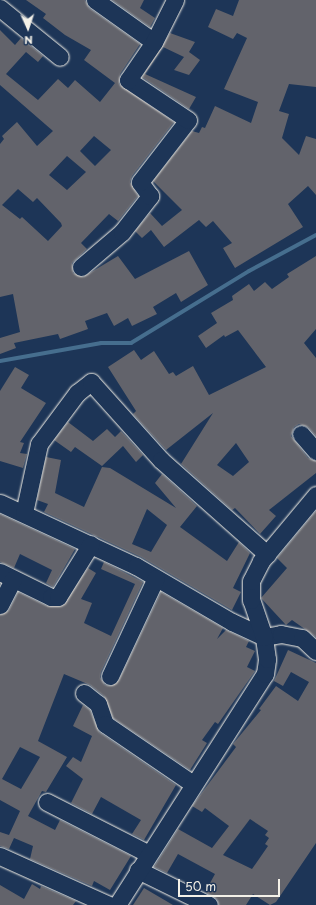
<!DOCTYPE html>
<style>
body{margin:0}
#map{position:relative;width:316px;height:905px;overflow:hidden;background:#1d3557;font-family:"Playpen Sans",sans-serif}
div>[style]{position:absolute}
.stream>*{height:4px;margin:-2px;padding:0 2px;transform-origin:2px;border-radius:2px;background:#466e8e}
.building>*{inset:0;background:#62636b}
.roads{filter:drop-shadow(0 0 1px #f4f1e8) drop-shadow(0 0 1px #f4f1e8)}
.minor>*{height:17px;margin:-8.5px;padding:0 8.5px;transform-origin:8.5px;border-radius:8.5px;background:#1d3557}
span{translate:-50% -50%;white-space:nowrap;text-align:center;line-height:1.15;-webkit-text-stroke:4px #1d3557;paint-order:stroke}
.north{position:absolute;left:8px;top:8px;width:40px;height:40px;-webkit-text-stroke:3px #1d3557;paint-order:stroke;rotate:177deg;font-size:11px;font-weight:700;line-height:16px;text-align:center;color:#f4f1e8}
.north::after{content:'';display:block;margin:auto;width:14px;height:18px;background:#f4f1e8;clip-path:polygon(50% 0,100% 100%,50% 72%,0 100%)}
.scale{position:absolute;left:178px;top:879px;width:102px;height:18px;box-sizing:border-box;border:2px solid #f4f1e8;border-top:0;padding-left:5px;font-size:12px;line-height:14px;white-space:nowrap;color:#f4f1e8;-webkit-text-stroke:3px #1d3557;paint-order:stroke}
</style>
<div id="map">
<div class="stream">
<div style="left:0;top:361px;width:103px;rotate:-10.1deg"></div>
<div style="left:101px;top:343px;width:30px"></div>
<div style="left:131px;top:343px;width:138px;rotate:-31.4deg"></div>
<div style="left:249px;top:271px;width:76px;rotate:-28.2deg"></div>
</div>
<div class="building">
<div style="clip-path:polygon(evenodd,26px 0,85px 0,89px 8px,140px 44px,120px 74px,119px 84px,174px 122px,132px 176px,130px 182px,138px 196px,118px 221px,109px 214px,81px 243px,87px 249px,72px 263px,73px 273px,83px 277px,118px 256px,135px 279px,189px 251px,208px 285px,181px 302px,176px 293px,153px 307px,157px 314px,132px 326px,128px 318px,114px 326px,107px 313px,85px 321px,88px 329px,60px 339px,58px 334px,14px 343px,16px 348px,0 354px,0 338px,20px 332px,13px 294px,0 297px,0 144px,4px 139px,2px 136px,17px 122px,37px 146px,53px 131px,0 85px,0 30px,15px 45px,21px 38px,43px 56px,38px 62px,26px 52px,6px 74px,38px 100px,58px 79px,68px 88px,75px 80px,100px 102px,115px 83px,84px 60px,91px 50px,65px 35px,43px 18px,46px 14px,26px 0,94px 136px,111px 150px,95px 166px,80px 151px,94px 136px,26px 0,67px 156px,86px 172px,67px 190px,49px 175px,67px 156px,26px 0,18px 189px,33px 202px,37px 198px,61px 223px,62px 226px,48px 241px,22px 217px,20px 219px,2px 205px,18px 189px)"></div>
<div style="clip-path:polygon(112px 0,144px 0,140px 8px,155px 18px,150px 27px)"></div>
<div style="clip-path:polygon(239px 0,316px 0,316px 87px,289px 84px,279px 111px,289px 114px,282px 138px,299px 155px,306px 136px,316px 139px,316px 195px,308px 186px,288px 204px,303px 227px,235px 268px,223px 248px,232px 243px,213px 221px,206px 227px,199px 220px,164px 247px,151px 230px,142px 238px,135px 231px,150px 213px,162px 226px,182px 210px,153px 181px,192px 131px,199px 133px,202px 127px,205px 128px,215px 106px,251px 123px,258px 102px,224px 89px,247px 38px,237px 33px,233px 39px,208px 27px,216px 9px,233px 16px)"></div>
<div style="clip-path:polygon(170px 33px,195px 42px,189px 52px,200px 60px,189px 75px,174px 70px,184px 57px,163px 47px,145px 74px,196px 97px,189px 109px,142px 77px)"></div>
<div style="clip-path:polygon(evenodd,316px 256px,316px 329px,304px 343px,316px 358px,316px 436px,308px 427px,299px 424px,294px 427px,291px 436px,308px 458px,316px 461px,316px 473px,269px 510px,276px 516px,260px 534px,235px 508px,232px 510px,181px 464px,213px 413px,166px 450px,133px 414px,136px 411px,108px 367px,134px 350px,141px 360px,154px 351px,169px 374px,173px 372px,176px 376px,193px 366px,209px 395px,266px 367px,238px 330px,225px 337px,224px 335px,206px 348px,198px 336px,217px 323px,211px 313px,233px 300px,232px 296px,249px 284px,254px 291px,265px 282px,272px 289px,289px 277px,287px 274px,316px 256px,236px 443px,249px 462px,233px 476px,217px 465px,236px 443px)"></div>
<div style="clip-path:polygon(15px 367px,29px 375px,21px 388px,46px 403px,20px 442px,24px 443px,20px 453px,27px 454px,23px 468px,0 461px,0 391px)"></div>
<div style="clip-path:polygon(68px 422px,93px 441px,107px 429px,115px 437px,121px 431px,143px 455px,136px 462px,123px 446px,102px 466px,75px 447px,71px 452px,54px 440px)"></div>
<div style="clip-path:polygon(evenodd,46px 457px,61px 460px,55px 493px,84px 507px,102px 467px,110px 468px,176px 508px,155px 483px,162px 474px,197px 506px,180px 527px,227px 561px,239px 542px,250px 553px,233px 588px,241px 592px,232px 610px,141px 557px,44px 512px,48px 504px,37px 500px,46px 457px,147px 509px,167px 525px,151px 552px,132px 544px,147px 509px)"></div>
<div style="clip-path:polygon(316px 511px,316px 637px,292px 620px,286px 625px,261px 598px,287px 568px,277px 558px)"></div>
<div style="clip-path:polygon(0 514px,75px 549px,53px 587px,46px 583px,52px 570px,20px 554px,14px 568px,0 562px)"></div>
<div style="clip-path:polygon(evenodd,104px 562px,143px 582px,101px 672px,100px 677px,105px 685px,111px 686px,119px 680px,161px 592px,223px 628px,217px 639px,226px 630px,249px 641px,246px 647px,255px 651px,247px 667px,255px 671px,218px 724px,215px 722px,202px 740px,207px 743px,190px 770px,113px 718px,104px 696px,90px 685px,64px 674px,38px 741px,67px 757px,46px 792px,42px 791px,28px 816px,55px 830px,60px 820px,131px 856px,110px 890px,94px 881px,92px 886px,85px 883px,30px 859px,33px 846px,14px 838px,9px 849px,0 846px,0 832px,9px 835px,20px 811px,0 800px,0 615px,9px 610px,18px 592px,47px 606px,62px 606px,88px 568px,96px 573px,81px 599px,92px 603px,84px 623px,111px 636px,135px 584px,101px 569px,104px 562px,20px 747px,40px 757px,21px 789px,2px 779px,20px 747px)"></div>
<div style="clip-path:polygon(evenodd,288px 650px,316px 663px,316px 843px,276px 902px,270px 905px,253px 894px,246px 905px,219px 905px,217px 899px,205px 892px,215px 874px,178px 854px,167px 873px,154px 867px,178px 829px,212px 848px,229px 826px,205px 808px,202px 812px,192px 806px,236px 747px,233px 744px,261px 710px,259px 709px,276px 686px,298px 701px,309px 682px,291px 672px,283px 686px,274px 681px,288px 650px,250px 819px,268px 831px,265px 835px,269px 838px,265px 844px,268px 846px,252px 869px,223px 855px,250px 819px)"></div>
<div style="clip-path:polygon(83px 705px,90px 710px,99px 732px,176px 785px,144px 840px,132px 834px,141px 820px,101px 797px,92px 814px,71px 803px,83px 779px,66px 766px,73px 757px,81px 762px,92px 736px,73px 726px)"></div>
<div style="clip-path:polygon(32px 884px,40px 889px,41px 886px,76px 901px,73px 905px,0 905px,0 885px,24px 899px)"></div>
<div style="clip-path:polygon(144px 888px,173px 905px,133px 905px)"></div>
</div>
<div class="roads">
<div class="minor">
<div style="left:95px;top:0;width:72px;rotate:35.4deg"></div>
<div style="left:0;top:8px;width:77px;rotate:39.2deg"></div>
<div style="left:81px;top:267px;width:54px;rotate:-40.5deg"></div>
<div style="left:122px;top:232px;width:46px;rotate:-52.1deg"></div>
<div style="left:150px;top:196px;width:17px;rotate:-126deg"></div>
<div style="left:140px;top:182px;width:78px;rotate:-52.3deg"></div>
<div style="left:188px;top:120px;width:72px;rotate:-146.3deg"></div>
<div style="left:128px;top:80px;width:46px;rotate:-55.6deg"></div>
<div style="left:154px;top:42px;width:47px;rotate:-63.4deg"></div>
<div style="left:301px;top:434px;width:23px;rotate:49deg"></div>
<div style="left:0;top:503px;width:150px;rotate:24.9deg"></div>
<div style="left:136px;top:566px;width:111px;rotate:30.3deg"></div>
<div style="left:232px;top:622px;width:35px;rotate:25deg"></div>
<div style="left:264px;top:637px;width:17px;rotate:-10deg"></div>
<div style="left:281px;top:634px;width:21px;rotate:11deg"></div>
<div style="left:302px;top:638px;width:19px;rotate:43deg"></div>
<div style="left:24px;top:513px;width:71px;rotate:-77.7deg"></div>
<div style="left:39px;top:444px;width:64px;rotate:-53.3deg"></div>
<div style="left:77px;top:393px;width:18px;rotate:-38deg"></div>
<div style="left:91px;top:382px;width:105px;rotate:48.1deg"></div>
<div style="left:161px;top:460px;width:142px;rotate:41.6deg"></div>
<div style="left:0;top:572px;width:57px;rotate:26.1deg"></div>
<div style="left:51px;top:597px;width:7px"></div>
<div style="left:58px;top:597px;width:62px;rotate:-58.1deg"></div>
<div style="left:0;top:605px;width:29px;rotate:-63deg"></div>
<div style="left:110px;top:676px;width:108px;rotate:-64.9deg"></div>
<div style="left:84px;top:693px;width:18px;rotate:38deg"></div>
<div style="left:98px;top:704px;width:21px;rotate:71deg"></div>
<div style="left:105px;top:724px;width:107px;rotate:34.3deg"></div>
<div style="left:47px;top:802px;width:112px;rotate:27deg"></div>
<div style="left:0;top:856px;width:120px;rotate:24.2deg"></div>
<div style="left:138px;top:870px;width:79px;rotate:26.2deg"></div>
<div style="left:117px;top:905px;width:274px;rotate:-57.4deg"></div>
<div style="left:265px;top:674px;width:15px;rotate:-82deg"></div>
<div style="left:267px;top:659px;width:22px;rotate:-98deg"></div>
<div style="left:264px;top:637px;width:39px;rotate:-109deg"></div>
<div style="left:251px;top:600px;width:19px;rotate:-90deg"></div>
<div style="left:251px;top:581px;width:22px;rotate:-63deg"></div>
<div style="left:261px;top:561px;width:86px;rotate:-50.2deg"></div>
</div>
</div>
<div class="north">N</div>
<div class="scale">50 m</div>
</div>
